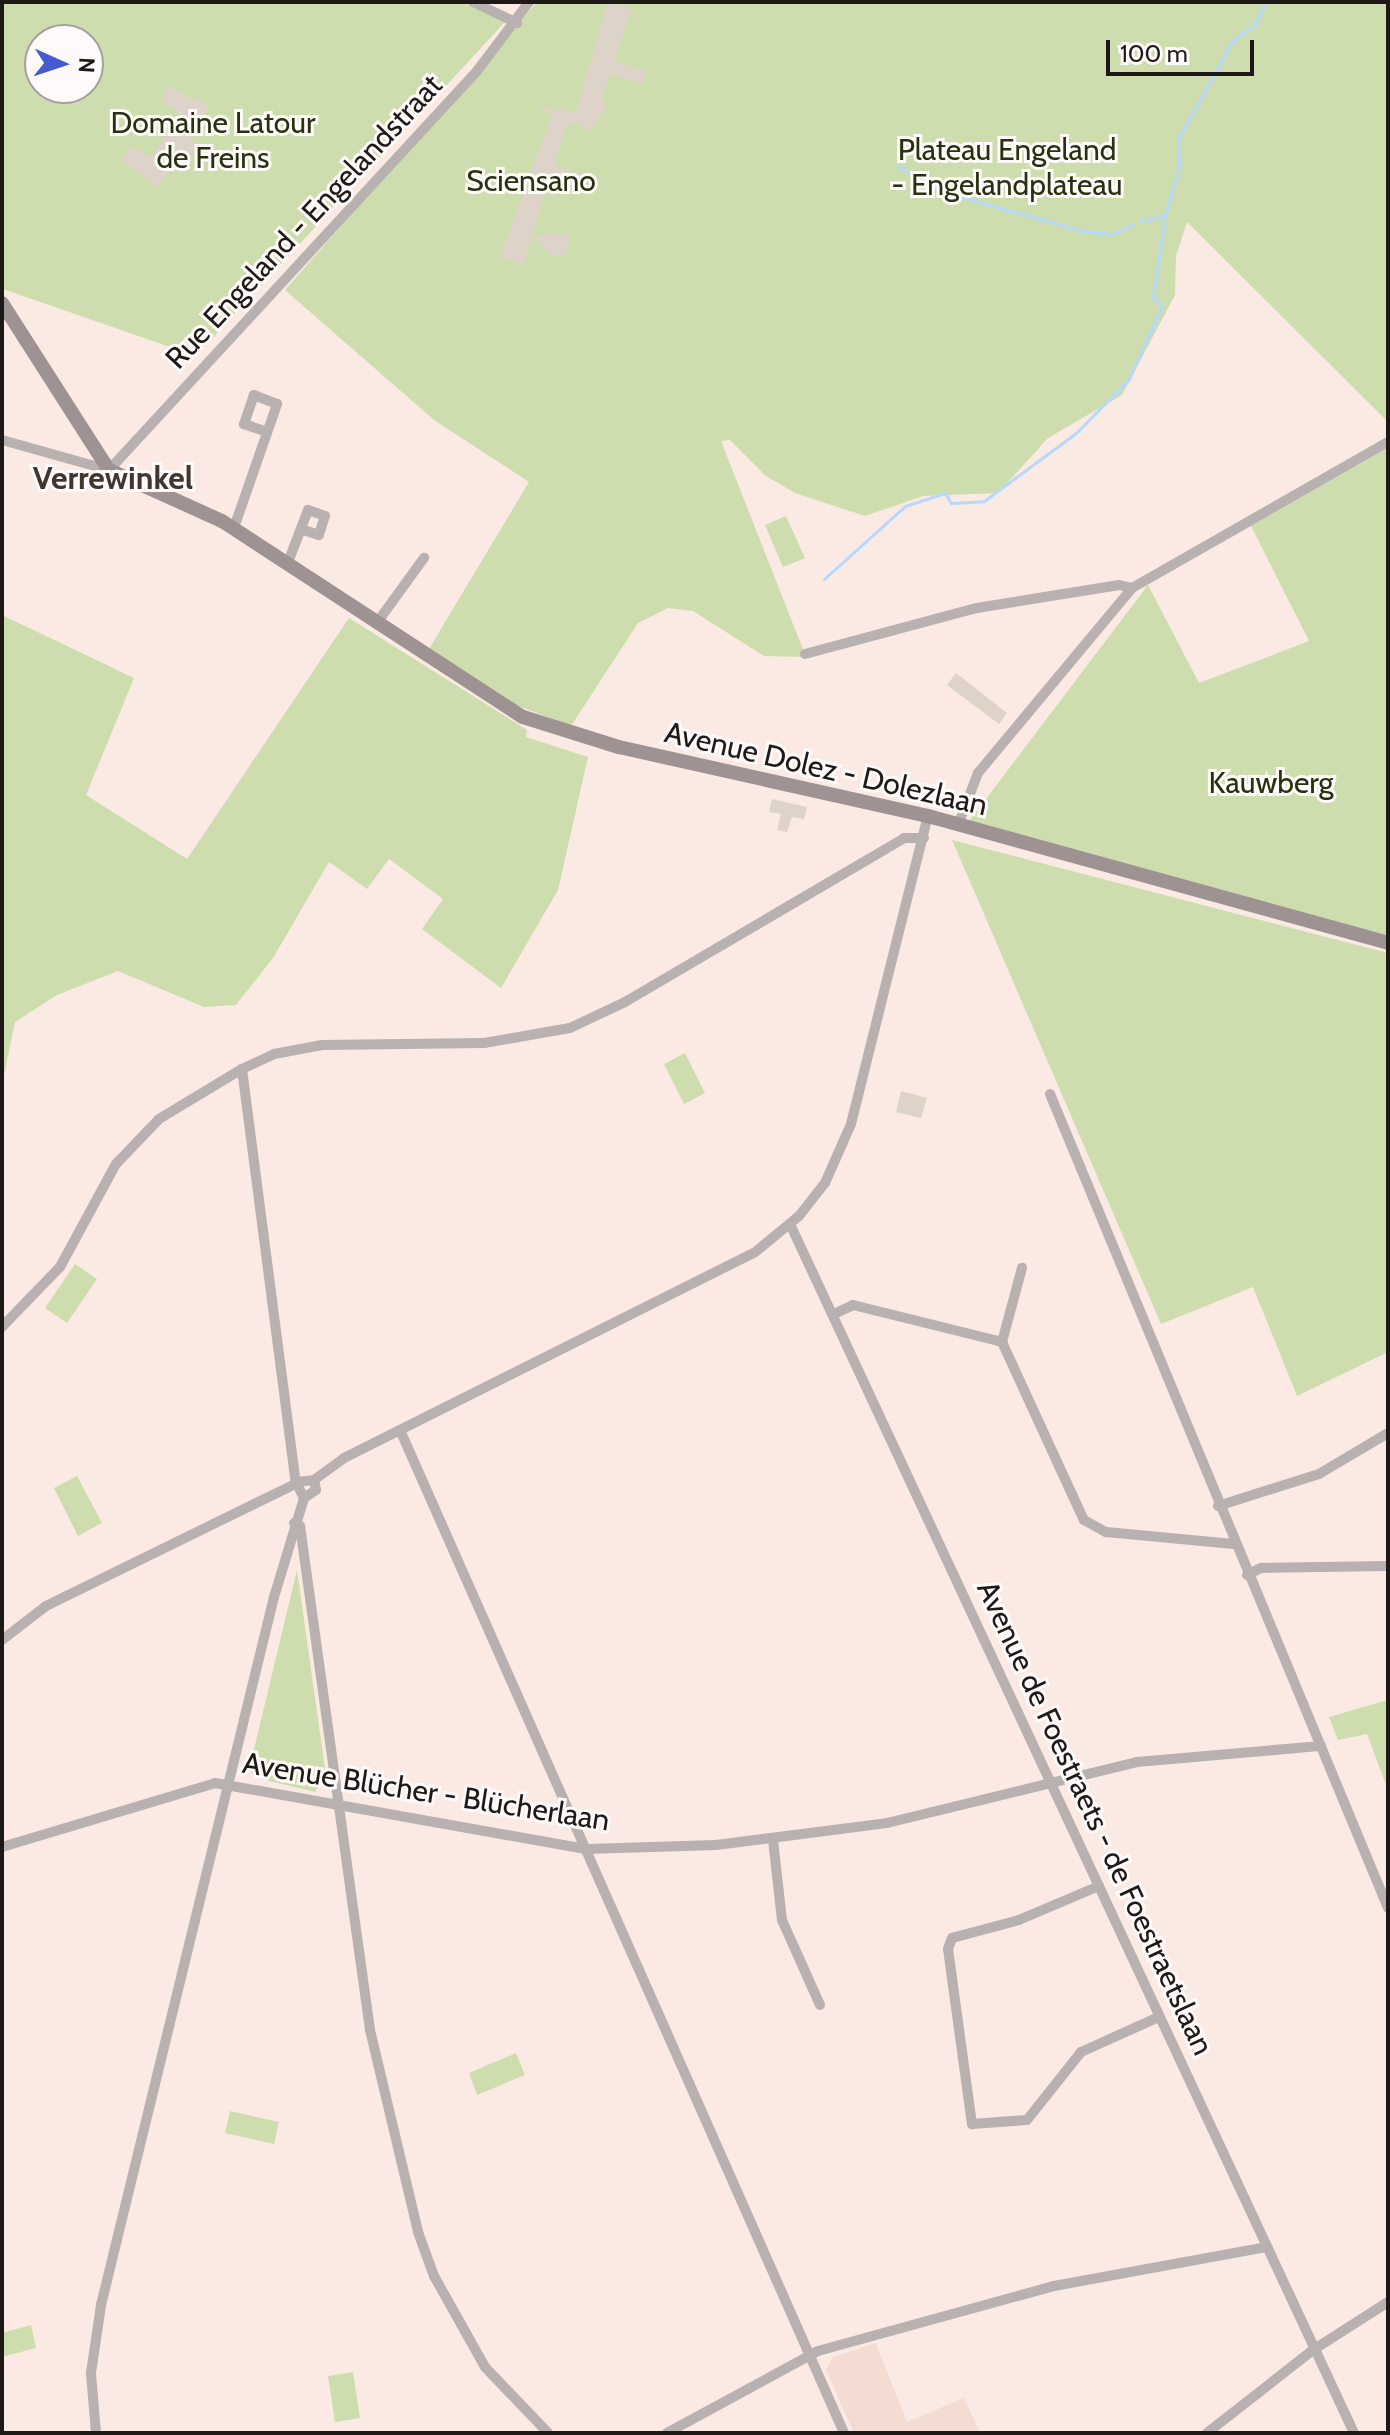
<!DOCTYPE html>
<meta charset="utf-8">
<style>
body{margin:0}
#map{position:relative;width:1390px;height:2435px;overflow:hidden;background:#faeae3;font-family:Cabin,sans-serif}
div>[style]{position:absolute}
.built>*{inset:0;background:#f3dcd1}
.green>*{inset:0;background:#cdddae}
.stream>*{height:3px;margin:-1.5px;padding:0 1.5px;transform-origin:1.5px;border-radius:1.5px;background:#b5d9fd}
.building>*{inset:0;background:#ded3c8}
.street>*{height:10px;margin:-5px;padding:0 5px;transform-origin:5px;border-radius:5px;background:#b8b1b0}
.secondary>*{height:14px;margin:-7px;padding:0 7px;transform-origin:7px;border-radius:7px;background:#9e9392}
span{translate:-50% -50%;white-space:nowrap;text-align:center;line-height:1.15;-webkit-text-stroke:6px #fefaf9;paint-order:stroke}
.park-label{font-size:30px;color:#27300f}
.street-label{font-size:30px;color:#1e1816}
.neighbourhood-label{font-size:32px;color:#413530;font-weight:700}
.frame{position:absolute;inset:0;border:4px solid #1e1816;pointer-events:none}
.north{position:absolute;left:24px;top:24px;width:80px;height:80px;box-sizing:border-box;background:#fefaf9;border:2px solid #a4a09e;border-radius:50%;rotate:93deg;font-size:22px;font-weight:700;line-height:32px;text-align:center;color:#1e1816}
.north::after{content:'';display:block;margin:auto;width:28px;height:36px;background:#455ace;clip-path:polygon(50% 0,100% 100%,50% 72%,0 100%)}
.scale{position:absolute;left:1106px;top:40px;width:148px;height:36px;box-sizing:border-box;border:4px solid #1e1816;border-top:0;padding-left:10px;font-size:24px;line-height:28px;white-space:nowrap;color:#1e1816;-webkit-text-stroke:6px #fefaf9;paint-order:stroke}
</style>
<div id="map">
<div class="built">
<div style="clip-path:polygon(876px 2343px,907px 2422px,964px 2398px,980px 2433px,854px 2433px,826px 2370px,833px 2357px)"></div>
</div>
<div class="green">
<div style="clip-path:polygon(evenodd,2px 2px,461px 2px,505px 22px,196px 356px,3px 289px,2px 2px,40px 40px,88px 40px,88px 88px,40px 88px,40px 40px)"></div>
<div style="clip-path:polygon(537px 2px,1388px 2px,1388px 422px,1187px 222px,1176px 256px,1175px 295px,1122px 395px,1048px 438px,998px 493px,923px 496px,865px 516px,795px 493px,766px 476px,730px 440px,721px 441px,806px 657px,764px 656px,693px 611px,668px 608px,638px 623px,571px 726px,508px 702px,429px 649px,529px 482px,434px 420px,285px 290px)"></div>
<div style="clip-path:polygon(1388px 448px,1388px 939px,967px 824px,1148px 585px,1199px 683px,1309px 641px,1251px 526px)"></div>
<div style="clip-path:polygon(786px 516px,805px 558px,783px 567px,765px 525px)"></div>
<div style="clip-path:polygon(2px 615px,134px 678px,86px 795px,187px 859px,349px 618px,527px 730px,526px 737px,588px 757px,558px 890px,501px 988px,422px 929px,443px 899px,389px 859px,367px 889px,329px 862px,273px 958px,236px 1005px,204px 1007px,118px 971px,57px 995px,15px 1022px,2px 1085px)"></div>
<div style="clip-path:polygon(952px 840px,1388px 953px,1388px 1352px,1297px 1396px,1253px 1287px,1161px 1324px)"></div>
<div style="clip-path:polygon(685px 1053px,705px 1093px,684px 1104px,664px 1064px)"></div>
<div style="clip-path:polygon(75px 1264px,97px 1279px,67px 1323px,45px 1308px)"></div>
<div style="clip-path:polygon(77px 1476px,102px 1523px,78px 1536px,54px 1488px)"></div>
<div style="clip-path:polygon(297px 1570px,326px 1776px,315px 1792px,257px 1778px,249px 1770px)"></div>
<div style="clip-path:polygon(1388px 1700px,1388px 1790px,1367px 1734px,1338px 1740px,1329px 1717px)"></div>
<div style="clip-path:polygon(516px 2053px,525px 2075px,477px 2095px,469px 2073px)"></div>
<div style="clip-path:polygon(230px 2111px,279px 2122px,274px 2144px,225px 2133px)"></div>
<div style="clip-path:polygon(31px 2325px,36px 2348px,2px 2357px,2px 2333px)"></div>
<div style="clip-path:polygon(353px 2372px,360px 2418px,335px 2422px,328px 2376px)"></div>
</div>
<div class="stream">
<div style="left:897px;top:166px;width:57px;rotate:28.4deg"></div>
<div style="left:947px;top:193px;width:141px;rotate:15.6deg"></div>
<div style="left:1083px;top:231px;width:30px;rotate:6deg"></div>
<div style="left:1113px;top:234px;width:22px;rotate:-27deg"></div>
<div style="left:1140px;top:221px;width:26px;rotate:-13deg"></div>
<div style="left:824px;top:579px;width:109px;rotate:-42deg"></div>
<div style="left:905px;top:506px;width:42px;rotate:-18deg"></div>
<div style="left:945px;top:493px;width:12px;rotate:59deg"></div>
<div style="left:951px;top:503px;width:33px;rotate:-3deg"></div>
<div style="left:984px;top:501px;width:114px;rotate:-36.5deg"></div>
<div style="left:1076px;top:433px;width:76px;rotate:-45.5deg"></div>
<div style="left:1129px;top:379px;width:80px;rotate:-65.7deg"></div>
<div style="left:1162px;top:306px;width:12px;rotate:-138deg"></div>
<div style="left:1153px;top:298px;width:84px;rotate:-81.8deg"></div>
<div style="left:1165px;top:215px;width:49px;rotate:-73.4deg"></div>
<div style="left:1179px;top:168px;width:29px;rotate:-92deg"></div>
<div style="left:1178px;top:139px;width:113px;rotate:-60.9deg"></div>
<div style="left:1233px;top:40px;width:27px;rotate:-36deg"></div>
<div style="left:1255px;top:24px;width:24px;rotate:-66deg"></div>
</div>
<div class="building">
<div style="clip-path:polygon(608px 2px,632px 8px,614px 61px,647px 72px,643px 84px,610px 74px,602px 97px,607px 105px,590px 132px,574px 122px,566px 126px,555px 166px,584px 176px,580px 188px,550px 178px,532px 235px,570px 233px,566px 256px,552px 256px,532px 236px,523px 264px,500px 257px,552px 115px,538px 107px,576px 112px)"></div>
<div style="clip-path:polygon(169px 85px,193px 100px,201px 98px,209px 108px,189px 139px,199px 145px,192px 156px,188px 163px,178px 156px,158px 187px,121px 160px,132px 146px,151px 158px,180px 113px,161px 101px)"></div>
<div style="clip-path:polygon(956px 673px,1007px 713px,999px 724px,947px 685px)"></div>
<div style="clip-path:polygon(772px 799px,807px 807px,804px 819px,792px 817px,787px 832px,777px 830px,781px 814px,769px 812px)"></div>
<div style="clip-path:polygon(901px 1091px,927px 1098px,921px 1118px,896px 1112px)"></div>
</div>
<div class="street">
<div style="left:473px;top:2px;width:49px;rotate:25.5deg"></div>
<div style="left:2px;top:440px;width:111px;rotate:15.7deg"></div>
<div style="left:109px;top:470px;width:543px;rotate:-47.31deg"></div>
<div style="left:477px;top:71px;width:86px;rotate:-53deg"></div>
<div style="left:233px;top:529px;width:11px;rotate:-68deg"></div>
<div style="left:237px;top:519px;width:122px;rotate:-70.8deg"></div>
<div style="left:277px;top:404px;width:25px;rotate:-159deg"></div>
<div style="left:254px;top:395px;width:31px;rotate:109deg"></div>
<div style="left:244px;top:424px;width:24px;rotate:19deg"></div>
<div style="left:287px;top:565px;width:59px;rotate:-69.1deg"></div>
<div style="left:308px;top:510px;width:18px;rotate:19deg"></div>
<div style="left:325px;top:516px;width:20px;rotate:108deg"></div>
<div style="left:319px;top:535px;width:19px;rotate:-162deg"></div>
<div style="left:376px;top:624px;width:82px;rotate:-54deg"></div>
<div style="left:805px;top:654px;width:178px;rotate:-15deg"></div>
<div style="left:977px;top:608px;width:144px;rotate:-9.2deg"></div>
<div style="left:1119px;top:585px;width:13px;rotate:13deg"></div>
<div style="left:958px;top:825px;width:56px;rotate:-69deg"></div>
<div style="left:978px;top:773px;width:241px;rotate:-50.2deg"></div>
<div style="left:1132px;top:588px;width:295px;rotate:-29.7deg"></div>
<div style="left:242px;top:1069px;width:417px;rotate:82.6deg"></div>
<div style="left:1050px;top:1094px;width:881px;rotate:67.45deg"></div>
<div style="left:790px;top:1224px;width:1334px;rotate:64.99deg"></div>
<div style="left:834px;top:1314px;width:21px;rotate:-25deg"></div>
<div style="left:853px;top:1305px;width:154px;rotate:13.9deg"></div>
<div style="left:1002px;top:1342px;width:196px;rotate:65.3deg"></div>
<div style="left:1084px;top:1520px;width:25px;rotate:29deg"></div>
<div style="left:1106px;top:1532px;width:128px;rotate:5.4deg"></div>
<div style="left:2px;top:1327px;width:83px;rotate:-46deg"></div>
<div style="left:60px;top:1267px;width:117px;rotate:-61.5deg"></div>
<div style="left:116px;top:1164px;width:62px;rotate:-46.3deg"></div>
<div style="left:159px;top:1119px;width:97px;rotate:-31.1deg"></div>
<div style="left:242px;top:1069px;width:35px;rotate:-25deg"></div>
<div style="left:274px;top:1054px;width:49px;rotate:-10.6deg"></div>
<div style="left:322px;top:1045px;width:162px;rotate:-0.7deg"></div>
<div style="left:484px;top:1043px;width:87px;rotate:-9.9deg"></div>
<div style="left:570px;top:1028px;width:61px;rotate:-25.3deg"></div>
<div style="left:625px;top:1002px;width:324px;rotate:-30.4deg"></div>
<div style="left:904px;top:838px;width:20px"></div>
<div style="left:1002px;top:1342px;width:77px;rotate:-74.9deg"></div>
<div style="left:400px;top:1430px;width:1097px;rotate:66.12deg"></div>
<div style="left:314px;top:1480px;width:37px;rotate:-36deg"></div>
<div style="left:344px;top:1458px;width:458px;rotate:-26.6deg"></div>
<div style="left:754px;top:1253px;width:58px;rotate:-39.4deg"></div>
<div style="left:799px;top:1216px;width:42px;rotate:-51.8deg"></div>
<div style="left:825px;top:1183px;width:64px;rotate:-66.2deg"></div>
<div style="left:851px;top:1124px;width:317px;rotate:-76deg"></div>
<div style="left:304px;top:1498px;width:18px;rotate:-117deg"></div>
<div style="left:296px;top:1482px;width:18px;rotate:-6deg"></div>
<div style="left:1218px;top:1506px;width:106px;rotate:-17.6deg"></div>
<div style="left:1319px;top:1474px;width:80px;rotate:-30.7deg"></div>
<div style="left:294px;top:1523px;width:7px;rotate:27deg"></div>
<div style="left:300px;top:1526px;width:509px;rotate:82.09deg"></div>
<div style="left:370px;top:2030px;width:208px;rotate:76.6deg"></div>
<div style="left:418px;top:2232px;width:47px;rotate:70deg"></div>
<div style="left:434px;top:2276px;width:104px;rotate:60.7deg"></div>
<div style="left:485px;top:2367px;width:91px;rotate:46.3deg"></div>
<div style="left:1247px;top:1575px;width:16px;rotate:-27deg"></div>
<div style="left:1261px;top:1568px;width:127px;rotate:-0.9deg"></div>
<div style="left:2px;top:1640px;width:56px;rotate:-37.7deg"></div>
<div style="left:46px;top:1606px;width:277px;rotate:-26.1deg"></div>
<div style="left:773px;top:1840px;width:81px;rotate:83.6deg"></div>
<div style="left:782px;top:1920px;width:93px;rotate:65.9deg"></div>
<div style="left:2px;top:1847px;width:222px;rotate:-16.7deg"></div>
<div style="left:215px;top:1783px;width:378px;rotate:10.1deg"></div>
<div style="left:587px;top:1849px;width:129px;rotate:-1.8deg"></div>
<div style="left:716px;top:1845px;width:172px;rotate:-7.3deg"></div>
<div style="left:887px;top:1823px;width:257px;rotate:-13.7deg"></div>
<div style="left:1137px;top:1762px;width:185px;rotate:-5deg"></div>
<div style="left:1099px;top:1886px;width:87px;rotate:157deg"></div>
<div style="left:1019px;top:1920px;width:69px;rotate:165deg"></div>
<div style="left:952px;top:1938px;width:12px;rotate:110deg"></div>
<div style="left:948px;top:1949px;width:177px;rotate:82.2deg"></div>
<div style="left:972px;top:2124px;width:55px;rotate:-4.2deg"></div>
<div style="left:1027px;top:2120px;width:87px;rotate:-51.5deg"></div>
<div style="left:1081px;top:2052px;width:85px;rotate:-24.2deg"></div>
<div style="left:96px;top:2433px;width:60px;rotate:-94.8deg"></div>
<div style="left:91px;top:2373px;width:69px;rotate:-81.6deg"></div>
<div style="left:101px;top:2305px;width:729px;rotate:-76.27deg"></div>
<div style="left:274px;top:1597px;width:103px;rotate:-73.1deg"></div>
<div style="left:304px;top:1498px;width:14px;rotate:-34deg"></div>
<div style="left:316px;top:1490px;width:10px;rotate:-101deg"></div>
<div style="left:667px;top:2433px;width:172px;rotate:-28.5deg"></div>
<div style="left:818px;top:2351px;width:245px;rotate:-15.4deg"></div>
<div style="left:1054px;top:2286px;width:217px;rotate:-10.4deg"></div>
<div style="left:1207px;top:2433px;width:135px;rotate:-38.1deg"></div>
<div style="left:1313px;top:2350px;width:89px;rotate:-32.6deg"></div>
</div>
<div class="secondary">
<div style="left:2px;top:303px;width:198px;rotate:57.4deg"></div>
<div style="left:109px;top:470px;width:124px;rotate:24.3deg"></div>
<div style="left:222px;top:521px;width:359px;rotate:33.1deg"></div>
<div style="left:523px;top:717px;width:101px;rotate:17.4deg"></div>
<div style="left:619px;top:747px;width:317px;rotate:12.6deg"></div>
<div style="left:928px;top:816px;width:477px;rotate:15.4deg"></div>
</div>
<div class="park-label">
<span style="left:213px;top:140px">Domaine Latour<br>de Freins</span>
<span style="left:1007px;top:167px">Plateau Engeland<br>- Engelandplateau</span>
<span style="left:531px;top:181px">Sciensano</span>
<span style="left:1271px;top:783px">Kauwberg</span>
</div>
<div class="street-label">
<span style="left:304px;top:222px;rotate:-47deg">Rue Engeland - Engelandstraat</span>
<span style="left:826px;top:769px;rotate:13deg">Avenue Dolez - Dolezlaan</span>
<span style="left:426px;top:1792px;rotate:9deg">Avenue Blücher - Blücherlaan</span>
<span style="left:1095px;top:1818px;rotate:65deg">Avenue de Foestraets - de Foestraetslaan</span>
</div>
<div class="neighbourhood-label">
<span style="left:113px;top:478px">Verrewinkel</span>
</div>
<div class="frame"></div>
<div class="north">N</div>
<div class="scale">100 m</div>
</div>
